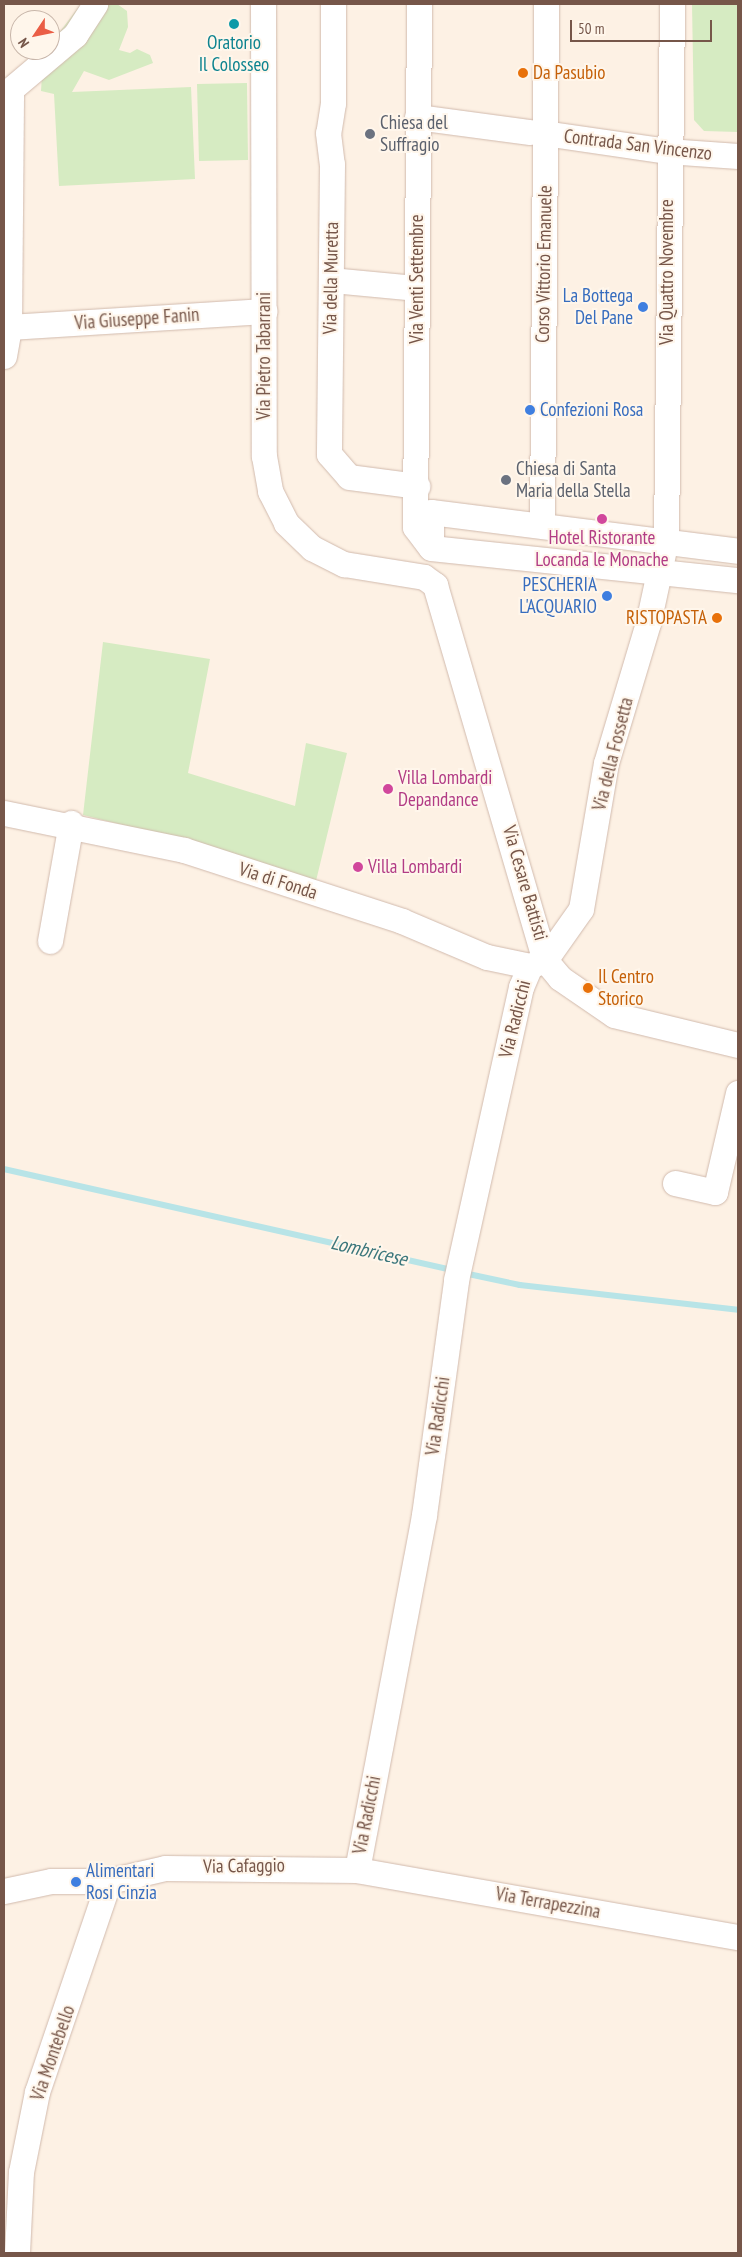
<!DOCTYPE html>
<style>
body{margin:0}
#map{position:relative;width:742px;height:2257px;overflow:hidden;background:#fdf1e4;font-family:"PT Sans Narrow",sans-serif}
div>[style]{position:absolute}
.green>*{inset:0;background:#d6ebc2}
.stream>*{height:5.5px;margin:-2.75px;padding:0 2.75px;transform-origin:2.75px;border-radius:2.75px;background:#b8e4e7}
.roads{filter:drop-shadow(0 0 1px #d1baad) drop-shadow(0 0 1px #d1baad)}
.minor>*{height:25px;margin:-12.5px;padding:0 12.5px;transform-origin:12.5px;border-radius:12.5px;background:#fff}
.dots>*{width:14px;height:14px;translate:-50% -50%;box-sizing:border-box;border:2px solid #fff6eb;border-radius:50%}
span{translate:-50% -50%;white-space:nowrap;text-align:center;line-height:1.15;-webkit-text-stroke:4px #fff6eb;paint-order:stroke}
.culture-label{font-size:19px;color:#0d838f}
.food-label{font-size:19px;color:#c56008}
.left{translate:0 -50%;text-align:left}
.right{translate:-100% -50%;text-align:right}
.worship-label{font-size:19px;color:#5b616d}
.street-label{font-size:19px;color:#765649}
.shop-label{font-size:19px;color:#366cbe}
.hotel-label{font-size:19px;color:#b23c85}
.water-label{font-size:20px;color:#3c777c;font-style:italic}
.frame{position:absolute;inset:0;border:5px solid #765649;pointer-events:none}
.north{position:absolute;left:10px;top:10px;width:50px;height:50px;box-sizing:border-box;background:#fff6eb;border:1px solid #c8b6aa;border-radius:50%;rotate:236deg;font-size:14px;font-weight:700;line-height:20px;text-align:center;color:#765649}
.north::after{content:'';display:block;margin:auto;width:18px;height:22px;background:#ea5e46;clip-path:polygon(50% 0,100% 100%,50% 72%,0 100%)}
.scale{position:absolute;left:570px;top:20px;width:142px;height:22px;box-sizing:border-box;border:2px solid #765649;border-top:0;padding-left:6px;font-size:15px;line-height:18px;white-space:nowrap;color:#765649;-webkit-text-stroke:4px #fff6eb;paint-order:stroke}
</style>
<div id="map">
<div class="green">
<div style="clip-path:polygon(81px 4px,117px 4px,127px 11px,128px 27px,119px 50px,130px 53px,137px 49px,150px 55px,153px 63px,109px 80px,84px 71px,72px 92px,191px 87px,195px 179px,59px 186px,54px 94px,41px 91px,42px 75px,63px 63px,66px 56px,52px 42px)"></div>
<div style="clip-path:polygon(692px 4px,738px 4px,738px 132px,704px 131px,694px 120px)"></div>
<div style="clip-path:polygon(247px 83px,248px 160px,199px 161px,197px 84px)"></div>
<div style="clip-path:polygon(103px 642px,210px 659px,188px 773px,295px 806px,306px 743px,347px 753px,315px 885px,198px 844px,83px 815px)"></div>
</div>
<div class="stream">
<div style="left:4px;top:1169px;width:460px;rotate:12.7deg"></div>
<div style="left:464px;top:1273px;width:57px;rotate:12.1deg"></div>
<div style="left:520px;top:1285px;width:219px;rotate:6.5deg"></div>
</div>
<div class="roads">
<div class="minor">
<div style="left:263px;top:4px;width:452px;rotate:89.9deg"></div>
<div style="left:264px;top:456px;width:36px;rotate:80deg"></div>
<div style="left:270px;top:491px;width:36px;rotate:63deg"></div>
<div style="left:286px;top:523px;width:36px;rotate:44deg"></div>
<div style="left:312px;top:548px;width:36px;rotate:27deg"></div>
<div style="left:344px;top:564px;width:81px;rotate:9.2deg"></div>
<div style="left:424px;top:577px;width:14px;rotate:36deg"></div>
<div style="left:435px;top:585px;width:391px;rotate:73.7deg"></div>
<div style="left:545px;top:960px;width:23px;rotate:50deg"></div>
<div style="left:560px;top:978px;width:65px;rotate:34.4deg"></div>
<div style="left:614px;top:1015px;width:128px;rotate:13.6deg"></div>
<div style="left:333px;top:4px;width:99px;rotate:90deg"></div>
<div style="left:333px;top:103px;width:30px;rotate:99deg"></div>
<div style="left:328px;top:133px;width:31px;rotate:83deg"></div>
<div style="left:332px;top:164px;width:290px;rotate:90.6deg"></div>
<div style="left:329px;top:454px;width:30px;rotate:49deg"></div>
<div style="left:349px;top:477px;width:69px;rotate:7.5deg"></div>
<div style="left:419px;top:4px;width:523px;rotate:90.44deg"></div>
<div style="left:415px;top:527px;width:26px;rotate:53deg"></div>
<div style="left:4px;top:95px;width:93px;rotate:-40.2deg"></div>
<div style="left:75px;top:35px;width:37px;rotate:-57deg"></div>
<div style="left:417px;top:117px;width:114px;rotate:7.6deg"></div>
<div style="left:537px;top:132px;width:131px;rotate:8.3deg"></div>
<div style="left:667px;top:151px;width:71px;rotate:4deg"></div>
<div style="left:332px;top:280px;width:84px;rotate:5.4deg"></div>
<div style="left:9px;top:327px;width:256px;rotate:-3.6deg"></div>
<div style="left:4px;top:356px;width:29px;rotate:-80deg"></div>
<div style="left:9px;top:327px;width:236px;rotate:-89.5deg"></div>
<div style="left:542px;top:524px;width:520px;rotate:-89.56deg"></div>
<div style="left:431px;top:544px;width:32px;rotate:-90deg"></div>
<div style="left:431px;top:512px;width:309px;rotate:7.2deg"></div>
<div style="left:431px;top:548px;width:309px;rotate:6deg"></div>
<div style="left:4px;top:813px;width:184px;rotate:11.6deg"></div>
<div style="left:184px;top:850px;width:229px;rotate:18deg"></div>
<div style="left:402px;top:921px;width:92px;rotate:23deg"></div>
<div style="left:487px;top:957px;width:44px;rotate:11.8deg"></div>
<div style="left:530px;top:966px;width:16px;rotate:-22deg"></div>
<div style="left:50px;top:941px;width:120px;rotate:-79.9deg"></div>
<div style="left:545px;top:960px;width:62px;rotate:-54.8deg"></div>
<div style="left:581px;top:909px;width:148px;rotate:-80.3deg"></div>
<div style="left:606px;top:763px;width:146px;rotate:-73.3deg"></div>
<div style="left:648px;top:623px;width:85px;rotate:-77.8deg"></div>
<div style="left:666px;top:540px;width:536px;rotate:-89.36deg"></div>
<div style="left:675px;top:1183px;width:41px;rotate:12.7deg"></div>
<div style="left:715px;top:1192px;width:102px;rotate:-76.9deg"></div>
<div style="left:357px;top:1870px;width:361px;rotate:-79.3deg"></div>
<div style="left:424px;top:1515px;width:237px;rotate:-82.2deg"></div>
<div style="left:456px;top:1280px;width:300px;rotate:-77.5deg"></div>
<div style="left:521px;top:987px;width:23px;rotate:-67deg"></div>
<div style="left:4px;top:1891px;width:48px;rotate:-12deg"></div>
<div style="left:51px;top:1881px;width:58px"></div>
<div style="left:17px;top:2253px;width:81px;rotate:-87.2deg"></div>
<div style="left:21px;top:2172px;width:82px;rotate:-78.7deg"></div>
<div style="left:37px;top:2092px;width:223px;rotate:-71.2deg"></div>
<div style="left:109px;top:1881px;width:57px;rotate:-13.1deg"></div>
<div style="left:165px;top:1868px;width:192px;rotate:0.6deg"></div>
<div style="left:357px;top:1870px;width:387px;rotate:10deg"></div>
</div>
</div>
<div class="dots">
<div style="left:234px;top:24px;background:#0f9aa8"></div>
<div style="left:523px;top:73px;background:#e8710a"></div>
<div style="left:370px;top:134px;background:#6b7280"></div>
<div style="left:643px;top:307px;background:#3f7fe0"></div>
<div style="left:530px;top:410px;background:#3f7fe0"></div>
<div style="left:506px;top:480px;background:#6b7280"></div>
<div style="left:602px;top:519px;background:#d1479c"></div>
<div style="left:607px;top:596px;background:#3f7fe0"></div>
<div style="left:717px;top:618px;background:#e8710a"></div>
<div style="left:388px;top:789px;background:#d1479c"></div>
<div style="left:358px;top:867px;background:#d1479c"></div>
<div style="left:588px;top:988px;background:#e8710a"></div>
<div style="left:76px;top:1882px;background:#3f7fe0"></div>
</div>
<div class="culture-label">
<span style="left:234px;top:54px">Oratorio<br>Il Colosseo</span>
</div>
<div class="food-label">
<span class="left" style="left:533px;top:73px">Da Pasubio</span>
<span class="right" style="left:707px;top:618px">RISTOPASTA</span>
<span class="left" style="left:598px;top:988px">Il Centro<br>Storico</span>
</div>
<div class="worship-label">
<span class="left" style="left:380px;top:134px">Chiesa del<br>Suffragio</span>
<span class="left" style="left:516px;top:480px">Chiesa di Santa<br>Maria della Stella</span>
</div>
<div class="street-label">
<span style="left:638px;top:145px;rotate:7deg">Contrada San Vincenzo</span>
<span style="left:544px;top:264px;rotate:-89deg">Corso Vittorio Emanuele</span>
<span style="left:667px;top:272px;rotate:-90deg">Via Quattro Novembre</span>
<span style="left:331px;top:278px;rotate:-89deg">Via della Muretta</span>
<span style="left:417px;top:279px;rotate:-90deg">Via Venti Settembre</span>
<span style="left:137px;top:319px;rotate:-4deg">Via Giuseppe Fanin</span>
<span style="left:264px;top:356px;rotate:-90deg">Via Pietro Tabarrani</span>
<span style="left:613px;top:754px;rotate:-76deg">Via della Fossetta</span>
<span style="left:278px;top:881px;rotate:18deg">Via di Fonda</span>
<span style="left:525px;top:883px;rotate:74deg">Via Cesare Battisti</span>
<span style="left:515px;top:1019px;rotate:-76deg">Via Radicchi</span>
<span style="left:438px;top:1416px;rotate:-82deg">Via Radicchi</span>
<span style="left:367px;top:1815px;rotate:-79deg">Via Radicchi</span>
<span style="left:244px;top:1866px;rotate:-1deg">Via Cafaggio</span>
<span style="left:548px;top:1903px;rotate:10deg">Via Terrapezzina</span>
<span style="left:53px;top:2053px;rotate:-71deg">Via Montebello</span>
</div>
<div class="shop-label">
<span class="right" style="left:633px;top:307px">La Bottega<br>Del Pane</span>
<span class="left" style="left:540px;top:410px">Confezioni Rosa</span>
<span class="right" style="left:597px;top:596px">PESCHERIA<br>L'ACQUARIO</span>
<span class="left" style="left:86px;top:1882px">Alimentari<br>Rosi Cinzia</span>
</div>
<div class="hotel-label">
<span style="left:602px;top:549px">Hotel Ristorante<br>Locanda le Monache</span>
<span class="left" style="left:398px;top:789px">Villa Lombardi<br>Depandance</span>
<span class="left" style="left:368px;top:867px">Villa Lombardi</span>
</div>
<div class="water-label">
<span style="left:369px;top:1251px;rotate:13deg">Lombricese</span>
</div>
<div class="frame"></div>
<div class="north">N</div>
<div class="scale">50 m</div>
</div>
